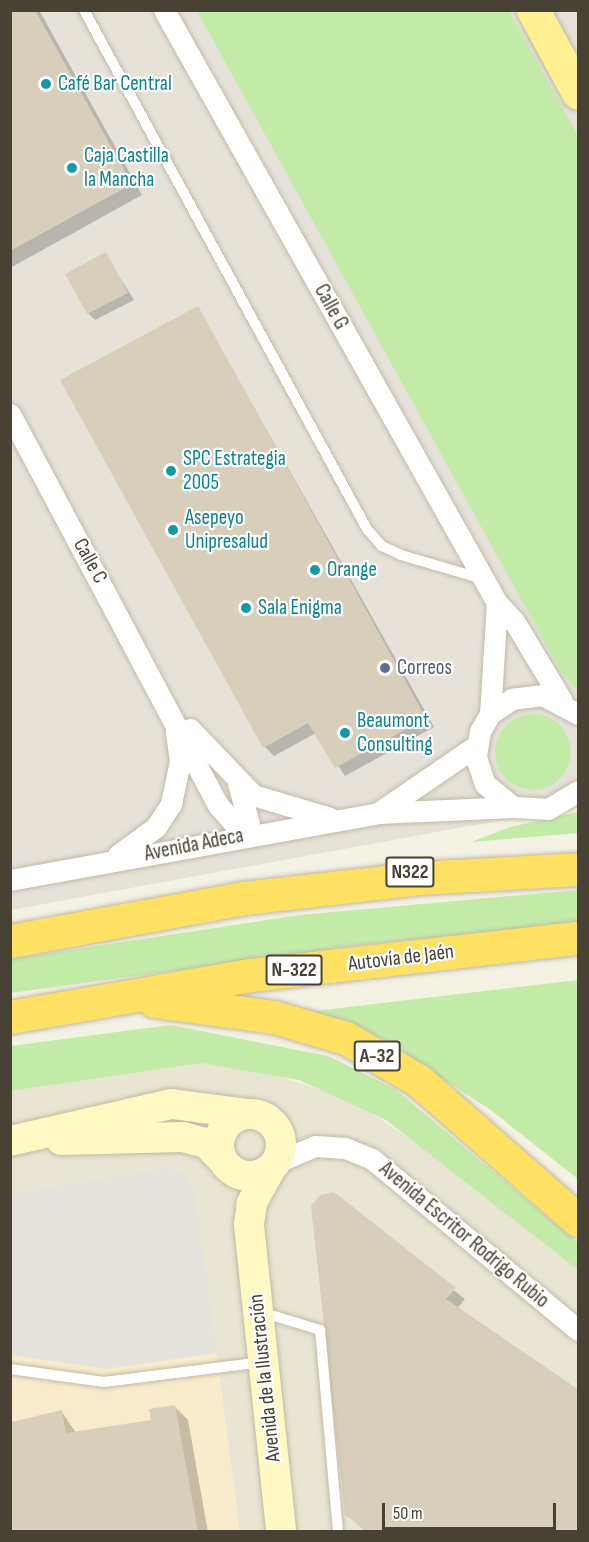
<!DOCTYPE html>
<meta charset="utf-8">
<style>
body{margin:0}
#map{position:relative;width:589px;height:1542px;overflow:hidden;background:#f4f1e5;font-family:"Sofia Sans Condensed",sans-serif}
div>[style]{position:absolute}
.residential>*{inset:0;background:#e8e5d2}
.commercial>*{inset:0;background:#f8eccd}
.industrial>*{inset:0;background:#e6e2da}
.green>*{inset:0;background:#c4eca9}
.round{border-radius:50%}
.parking>*{inset:0;background:#e4e2dd}
.shadow>*{inset:0;background:#0003}
.building>*{inset:0;background:#d7cfb9}
.roads{filter:drop-shadow(0 0 2px #c0bba6) drop-shadow(0 0 2px #c0bba6)}
.lane>*{height:10px;margin:-5px;padding:0 5px;transform-origin:5px;border-radius:5px;background:#fff}
.street>*{height:21px;margin:-10.5px;padding:0 10.5px;transform-origin:10.5px;border-radius:10.5px;background:#fff}
.secondary>*{height:30px;margin:-15px;padding:0 15px;transform-origin:15px;border-radius:15px;background:#fff9c3}
.secondary>.ring{margin:-15px;padding:0;box-sizing:content-box;background:none;border:30px solid #fff9c3;border-radius:50%}
.primary>*{height:33px;margin:-16.5px;padding:0 16.5px;transform-origin:16.5px;border-radius:16.5px;background:#fff092}
.highway>*{height:33px;margin:-16.5px;padding:0 16.5px;transform-origin:16.5px;border-radius:16.5px;background:#ffe264}
.dots>*{width:16px;height:16px;translate:-50% -50%;box-sizing:border-box;border:3px solid #fff;border-radius:50%}
span{translate:-50% -50%;white-space:nowrap;text-align:center;line-height:1.15;-webkit-text-stroke:4.5px #fff;paint-order:stroke}
.shield-label span{padding:2px 4px;background:#fff;border:2px solid;border-radius:4px;-webkit-text-stroke-width:0}
.shield-label{font-size:20px;color:#474234;font-weight:700}
.culture-label{font-size:21px;color:#0d838f}
.left{translate:0 -50%;text-align:left}
.street-label{font-size:21px;color:#474234}
.service-label{font-size:21px;color:#4e5e75}
.frame{position:absolute;inset:0;border:12px solid #474234;pointer-events:none}
.scale{position:absolute;left:382px;top:1503px;width:174px;height:27px;box-sizing:border-box;border:3px solid #474234;border-top:0;padding-left:8px;font-size:18px;line-height:21px;white-space:nowrap;color:#474234;-webkit-text-stroke:4px #fff;paint-order:stroke}
</style>
<div id="map">
<div class="residential">
<div style="clip-path:polygon(202px 1063px,254px 1068px,352px 1100px,449px 1165px,578px 1270px,578px 1531px,11px 1532px,11px 1091px)"></div>
</div>
<div class="commercial">
<div style="clip-path:polygon(167px 1168px,183px 1172px,196px 1196px,240px 1531px,11px 1532px,11px 1193px)"></div>
</div>
<div class="industrial">
<div style="clip-path:polygon(11px 11px,578px 11px,578px 806px,11px 910px)"></div>
</div>
<div class="green">
<div style="clip-path:polygon(197px 11px,509px 11px,578px 136px,578px 692px,560px 670px)"></div>
<div class="round" style="left:495px;top:714px;width:76px;height:76px"></div>
<div style="clip-path:polygon(578px 812px,578px 833px,471px 842px,510px 827px)"></div>
<div style="clip-path:polygon(578px 890px,578px 923px,370px 944px,11px 993px,11px 959px,300px 915px)"></div>
<div style="clip-path:polygon(578px 980px,578px 1179px,492px 1111px,381px 1038px,306px 1012px)"></div>
<div style="clip-path:polygon(170px 1025px,328px 1056px,395px 1089px,578px 1243px,578px 1270px,386px 1120px,299px 1080px,202px 1063px,11px 1091px,11px 1046px)"></div>
</div>
<div class="parking">
<div style="clip-path:polygon(167px 1168px,183px 1172px,196px 1196px,217px 1353px,106px 1369px,11px 1355px,11px 1193px)"></div>
</div>
<div class="shadow">
<div style="clip-path:polygon(10px 10px,39px 10px,142px 195px,10px 268px)"></div>
<div style="clip-path:polygon(105px 254px,134px 300px,95px 320px,88px 313px)"></div>
<div style="clip-path:polygon(198px 308px,434px 727px,345px 776px,316px 733px,274px 756px,265px 747px)"></div>
<div style="clip-path:polygon(333px 1194px,465px 1299px,457px 1309px,578px 1532px,367px 1532px,346px 1514px)"></div>
<div style="clip-path:polygon(175px 1407px,188px 1420px,208px 1532px,10px 1532px,10px 1423px,62px 1412px,76px 1433px,153px 1421px)"></div>
</div>
<div class="building">
<div style="clip-path:polygon(10px 10px,35px 10px,132px 184px,10px 251px)"></div>
<div style="clip-path:polygon(106px 252px,128px 293px,87px 314px,65px 274px)"></div>
<div style="clip-path:polygon(198px 306px,426px 718px,335px 768px,308px 723px,263px 748px,60px 380px)"></div>
<div style="clip-path:polygon(334px 1192px,456px 1288px,446px 1299px,579px 1390px,579px 1532px,369px 1532px,345px 1515px,311px 1206px,320px 1195px)"></div>
<div style="clip-path:polygon(175px 1405px,198px 1532px,10px 1532px,11px 1422px,62px 1410px,66px 1433px,151px 1420px,149px 1409px)"></div>
</div>
<div class="roads">
<div class="lane">
<div style="left:84px;top:10px;width:591px;rotate:61.4deg"></div>
<div style="left:367px;top:529px;width:23px;rotate:49deg"></div>
<div style="left:382px;top:546px;width:21px;rotate:25deg"></div>
<div style="left:401px;top:555px;width:85px;rotate:16.3deg"></div>
<div style="left:261px;top:1312px;width:62px;rotate:17deg"></div>
<div style="left:320px;top:1330px;width:203px;rotate:84.9deg"></div>
<div style="left:10px;top:1369px;width:95px;rotate:7.9deg"></div>
<div style="left:104px;top:1382px;width:160px;rotate:-7.2deg"></div>
</div>
<div class="street">
<div style="left:164px;top:10px;width:680px;rotate:60.68deg"></div>
<div style="left:497px;top:603px;width:25px;rotate:47deg"></div>
<div style="left:514px;top:621px;width:93px;rotate:59deg"></div>
<div style="left:10px;top:414px;width:443px;rotate:62deg"></div>
<div style="left:218px;top:805px;width:38px;rotate:49deg"></div>
<div style="left:243px;top:834px;width:12px;rotate:-59deg"></div>
<div style="left:249px;top:824px;width:42px;rotate:-105deg"></div>
<div style="left:490px;top:714px;width:111px;rotate:-86.4deg"></div>
<div style="left:578px;top:714px;width:40px;rotate:-152deg"></div>
<div style="left:543px;top:695px;width:31px;rotate:173deg"></div>
<div style="left:512px;top:699px;width:27px;rotate:146deg"></div>
<div style="left:490px;top:714px;width:20px;rotate:120deg"></div>
<div style="left:480px;top:731px;width:26px;rotate:99deg"></div>
<div style="left:476px;top:757px;width:28px;rotate:72deg"></div>
<div style="left:485px;top:784px;width:36px;rotate:39deg"></div>
<div style="left:513px;top:807px;width:35px;rotate:3deg"></div>
<div style="left:548px;top:809px;width:35px;rotate:-31deg"></div>
<div style="left:190px;top:729px;width:91px;rotate:46.3deg"></div>
<div style="left:253px;top:795px;width:80px;rotate:16.6deg"></div>
<div style="left:378px;top:813px;width:119px;rotate:-34.4deg"></div>
<div style="left:118px;top:855px;width:47px;rotate:-36.4deg"></div>
<div style="left:156px;top:827px;width:27px;rotate:-57deg"></div>
<div style="left:171px;top:804px;width:44px;rotate:-78.2deg"></div>
<div style="left:180px;top:761px;width:30px;rotate:-98deg"></div>
<div style="left:10px;top:880px;width:373px;rotate:-10.3deg"></div>
<div style="left:377px;top:813px;width:136px;rotate:-2.5deg"></div>
<div style="left:277px;top:1162px;width:41px;rotate:-22.8deg"></div>
<div style="left:315px;top:1146px;width:30px;rotate:4deg"></div>
<div style="left:345px;top:1148px;width:29px;rotate:22deg"></div>
<div style="left:372px;top:1159px;width:268px;rotate:39.7deg"></div>
</div>
<div class="secondary">
<div class="ring" style="left:219px;top:1114px;width:32px;height:32px"></div>
<div style="left:61px;top:1140px;width:122px;rotate:-1.4deg"></div>
<div style="left:183px;top:1137px;width:24px;rotate:15deg"></div>
<div style="left:206px;top:1143px;width:21px;rotate:45deg"></div>
<div style="left:10px;top:1141px;width:166px;rotate:-12.9deg"></div>
<div style="left:172px;top:1104px;width:77px;rotate:7.5deg"></div>
<div style="left:270px;top:1170px;width:38px;rotate:119deg"></div>
<div style="left:252px;top:1203px;width:22px;rotate:98deg"></div>
<div style="left:249px;top:1225px;width:309px;rotate:84deg"></div>
</div>
<div class="primary">
<div style="left:533px;top:10px;width:94px;rotate:61.5deg"></div>
</div>
<div class="highway">
<div style="left:10px;top:941px;width:238px;rotate:-10.4deg"></div>
<div style="left:244px;top:898px;width:176px;rotate:-6.5deg"></div>
<div style="left:419px;top:878px;width:159px;rotate:-3.2deg"></div>
<div style="left:154px;top:1001px;width:121px;rotate:7.6deg"></div>
<div style="left:274px;top:1017px;width:75px;rotate:16.3deg"></div>
<div style="left:346px;top:1038px;width:85px;rotate:30.5deg"></div>
<div style="left:419px;top:1081px;width:211px;rotate:41.2deg"></div>
<div style="left:10px;top:1017px;width:245px;rotate:-9.9deg"></div>
<div style="left:251px;top:975px;width:329px;rotate:-6.5deg"></div>
</div>
</div>
<div class="dots">
<div style="left:46px;top:84px;background:#0f9aa8"></div>
<div style="left:72px;top:168px;background:#0f9aa8"></div>
<div style="left:171px;top:471px;background:#0f9aa8"></div>
<div style="left:173px;top:530px;background:#0f9aa8"></div>
<div style="left:315px;top:570px;background:#0f9aa8"></div>
<div style="left:246px;top:608px;background:#0f9aa8"></div>
<div style="left:385px;top:668px;background:#5c6f8a"></div>
<div style="left:345px;top:733px;background:#0f9aa8"></div>
</div>
<div class="shield-label">
<span style="left:410px;top:872px">N322</span>
<span style="left:294px;top:970px">N-322</span>
<span style="left:377px;top:1056px">A-32</span>
</div>
<div class="culture-label">
<span class="left" style="left:58px;top:84px">Café Bar Central</span>
<span class="left" style="left:84px;top:168px">Caja Castilla<br>la Mancha</span>
<span class="left" style="left:183px;top:471px">SPC Estrategia<br>2005</span>
<span class="left" style="left:185px;top:530px">Asepeyo<br>Unipresalud</span>
<span class="left" style="left:327px;top:570px">Orange</span>
<span class="left" style="left:258px;top:608px">Sala Enigma</span>
<span class="left" style="left:357px;top:733px">Beaumont<br>Consulting</span>
</div>
<div class="street-label">
<span style="left:331px;top:307px;rotate:61deg">Calle G</span>
<span style="left:90px;top:561px;rotate:61deg">Calle C</span>
<span style="left:194px;top:845px;rotate:-11deg">Avenida Adeca</span>
<span style="left:401px;top:958px;rotate:-7deg">Autovía de Jaén</span>
<span style="left:464px;top:1235px;rotate:40deg">Avenida Escritor Rodrigo Rubio</span>
<span style="left:265px;top:1378px;rotate:-96deg">Avenida de la Ilustración</span>
</div>
<div class="service-label">
<span class="left" style="left:397px;top:668px">Correos</span>
</div>
<div class="frame"></div>
<div class="scale">50 m</div>
</div>
